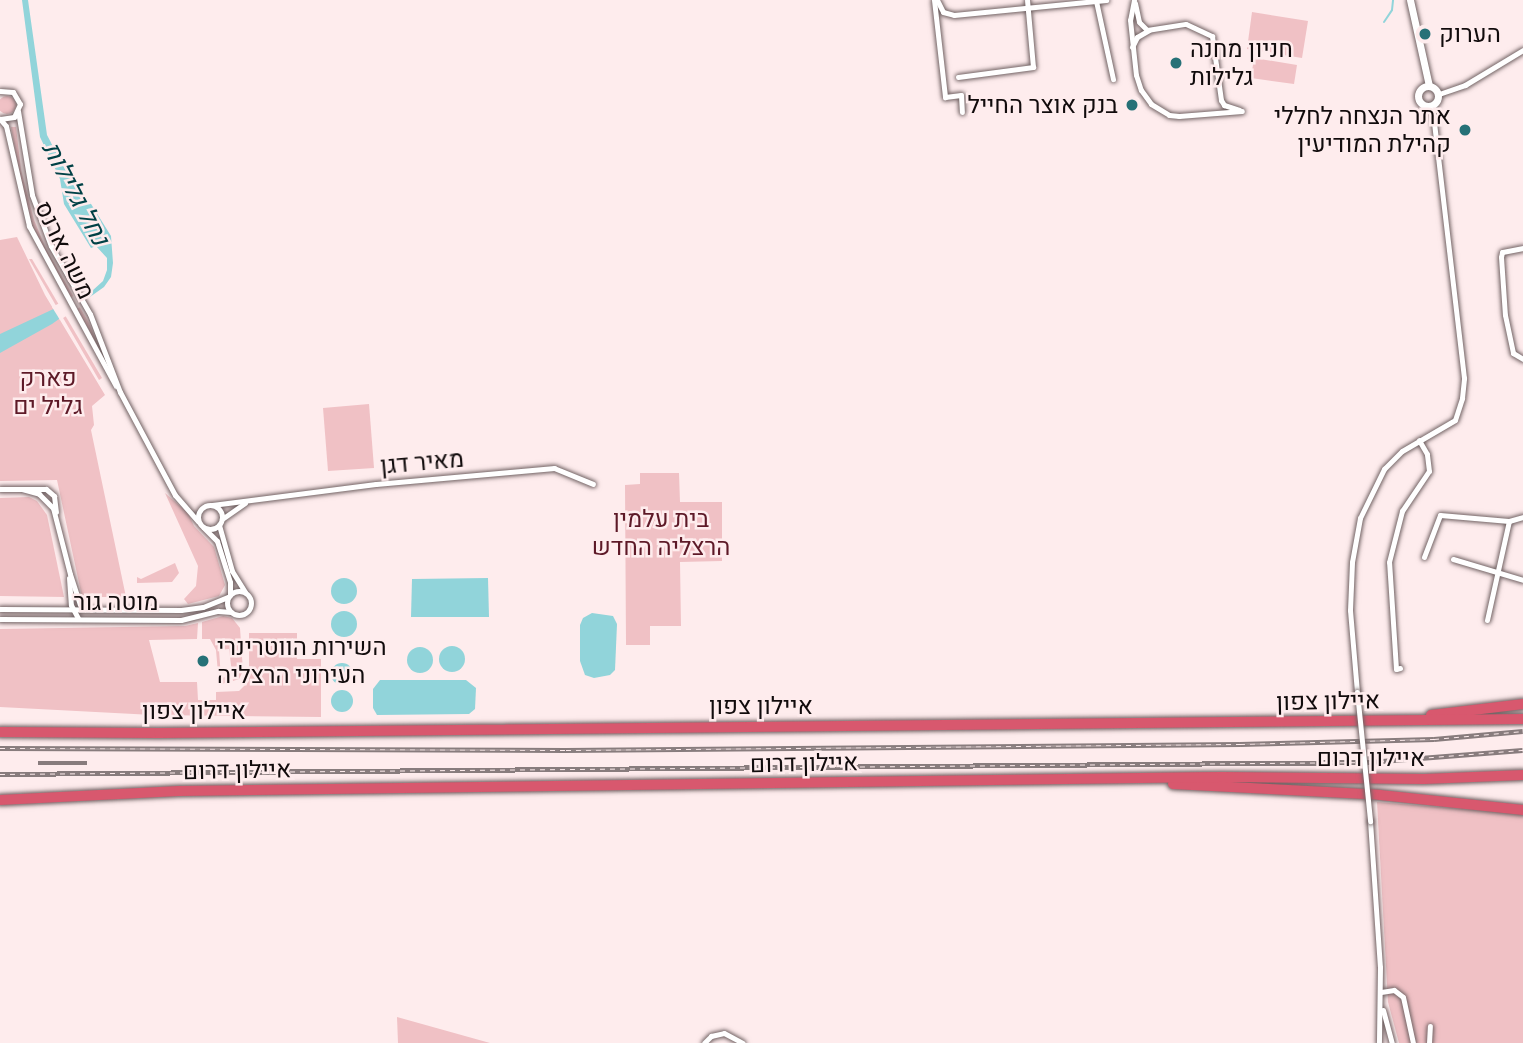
<!DOCTYPE html>
<meta charset="utf-8">
<style>
body{margin:0}
#map{position:relative;width:1523px;height:1043px;overflow:hidden;background:#feeced;font-family:"IBM Plex Sans",Heebo,sans-serif}
div>[style]{position:absolute}
.green>*{inset:0;background:#f0c1c5}
.round{border-radius:50%}
.water>*{inset:0;background:#91d4da}
.pier>*{inset:0;background:#feeced}
.stream>*{height:2px;margin:-1px;padding:0 1px;transform-origin:1px;border-radius:1px;background:#91d4da}
.roads{filter:drop-shadow(0 0 2px #726364) drop-shadow(0 0 2px #726364)}
.minor>*{height:5px;margin:-2.5px;padding:0 2.5px;transform-origin:2.5px;border-radius:2.5px;background:#fff}
.minor>.ring{margin:-2.5px;padding:0;box-sizing:content-box;background:none;border:5px solid #fff;border-radius:50%}
.tertiary>*{height:7px;margin:-3.5px;padding:0 3.5px;transform-origin:3.5px;border-radius:3.5px;background:#fff}
.tertiary>.ring{margin:-3.5px;padding:0;box-sizing:content-box;background:none;border:7px solid #fff;border-radius:50%}
.motorway>*{height:10px;margin:-5px;padding:0 5px;transform-origin:5px;border-radius:5px;background:#d8586e}
.rail>*{height:4.5px;margin-top:-2.25px;transform-origin:0;background:repeating-linear-gradient(90deg,#feeced 0 5px,#887c7d 0 10px);box-sizing:border-box;border-block:2px solid #887c7d}
.bridges{filter:drop-shadow(0 0 2px #726364) drop-shadow(0 0 2px #726364)}
.minor-bridge>*{height:5px;margin:-2.5px;padding:0 2.5px;transform-origin:2.5px;border-radius:2.5px;background:#fff}
.dots>*{width:19px;height:19px;translate:-50% -50%;box-sizing:border-box;border:4px solid #feeced;border-radius:50%}
span{translate:-50% -50%;white-space:nowrap;text-align:center;line-height:1.15;-webkit-text-stroke:5px #feeced;paint-order:stroke}
.poi-label{font-size:24px;color:#110b0c}
.left{translate:0 -50%;text-align:left}
.right{translate:-100% -50%;text-align:right}
.street-label{font-size:24px;color:#110b0c}
.park-label{font-size:24px;color:#5d1927}
.water-label{font-size:26px;color:#004146;font-style:italic}
</style>
<div id="map">
<div class="green">
<div style="clip-path:polygon(1252px 12px,1308px 21px,1302px 58px,1247px 49px)"></div>
<div style="clip-path:polygon(1254px 58px,1297px 65px,1294px 84px,1251px 78px)"></div>
<div class="round" style="left:-2px;top:96px;width:18px;height:18px"></div>
<div style="clip-path:polygon(11px 127px,16px 127px,21px 170px,34px 220px,46px 249px,89px 323px,100px 350px,36px 235px,25px 205px)"></div>
<div style="clip-path:polygon(17px 237px,45px 295px,105px 395px,92px 406px,94px 425px,91px 430px,126px 597px,82px 597px,57px 480px,0 481px,0 240px)"></div>
<div style="clip-path:polygon(29px 259px,32px 259px,102px 378px,99px 380px)"></div>
<div style="clip-path:polygon(369px 404px,374px 468px,328px 471px,323px 408px)"></div>
<div style="clip-path:polygon(640px 473px,679px 473px,680px 502px,722px 502px,722px 561px,680px 562px,681px 626px,650px 626px,650px 645px,626px 645px,625px 485px,640px 484px)"></div>
<div style="clip-path:polygon(165px 493px,188px 513px,194px 526px,214px 547px,225px 585px,219px 596px,188px 604px,184px 599px,196px 586px,198px 566px)"></div>
<div style="clip-path:polygon(29px 497px,37px 501px,47px 515px,64px 597px,0 596px,0 498px)"></div>
<div style="clip-path:polygon(175px 563px,179px 573px,172px 582px,137px 583px,137px 577px,141px 579px)"></div>
<div style="clip-path:polygon(223px 616px,232px 618px,240px 628px,243px 671px,239px 679px,233px 681px,229px 649px,219px 650px,221px 678px,226px 677px,225px 683px,219px 685px,216px 650px,210px 639px,202px 639px,202px 622px)"></div>
<div style="clip-path:polygon(198px 623px,197px 639px,149px 640px,160px 682px,197px 682px,198px 700px,216px 700px,216px 692px,239px 691px,249px 681px,249px 633px,297px 633px,297px 659px,321px 659px,321px 717px,153px 715px,0 707px,0 629px,185px 626px)"></div>
<div style="clip-path:polygon(1377px 802px,1523px 814px,1523px 1043px,1399px 1043px,1388px 1002px)"></div>
<div style="clip-path:polygon(397px 1017px,490px 1043px,398px 1043px)"></div>
</div>
<div class="water">
<div style="clip-path:polygon(22px 0,28px 0,47px 135px,68px 175px,83px 191px,111px 236px,113px 263px,111px 277px,104px 287px,52px 324px,0 353px,0 334px,92px 291px,103px 281px,107px 270px,107px 258px,96px 246px,91px 248px,64px 204px,60px 179px,40px 137px)"></div>
<div class="round" style="left:331px;top:578px;width:26px;height:26px"></div>
<div style="clip-path:polygon(488px 578px,489px 617px,411px 617px,412px 579px)"></div>
<div class="round" style="left:331px;top:611px;width:26px;height:26px"></div>
<div style="clip-path:polygon(592px 613px,613px 616px,617px 624px,615px 670px,610px 675px,594px 678px,585px 675px,580px 661px,580px 625px,583px 618px)"></div>
<div class="round" style="left:439px;top:646px;width:26px;height:26px"></div>
<div class="round" style="left:407px;top:647px;width:26px;height:26px"></div>
<div class="round" style="left:331px;top:663px;width:22px;height:22px"></div>
<div style="clip-path:polygon(380px 680px,466px 680px,476px 688px,475px 709px,469px 714px,377px 715px,373px 708px,373px 689px)"></div>
<div class="round" style="left:331px;top:690px;width:22px;height:22px"></div>
</div>
<div class="pier">
<div style="clip-path:polygon(85px 290px,91px 300px,60px 320px,52px 307px)"></div>
</div>
<div class="stream">
<div style="left:1384px;top:22px;width:14px;rotate:-56deg"></div>
<div style="left:1392px;top:10px;width:10px;rotate:-84deg"></div>
</div>
<div class="roads">
<div class="minor">
<div style="left:934px;top:0;width:98px;rotate:83.5deg"></div>
<div style="left:945px;top:97px;width:16px;rotate:-7deg"></div>
<div style="left:961px;top:95px;width:17px;rotate:87deg"></div>
<div style="left:937px;top:0;width:13px;rotate:63deg"></div>
<div style="left:943px;top:12px;width:11px;rotate:15deg"></div>
<div style="left:954px;top:15px;width:153px;rotate:-5.6deg"></div>
<div style="left:1134px;top:0;width:20px;rotate:101deg"></div>
<div style="left:1130px;top:20px;width:55px;rotate:83.8deg"></div>
<div style="left:1136px;top:75px;width:16px;rotate:72deg"></div>
<div style="left:1141px;top:90px;width:17px;rotate:54deg"></div>
<div style="left:1151px;top:104px;width:21px;rotate:31deg"></div>
<div style="left:1169px;top:115px;width:10px;rotate:6deg"></div>
<div style="left:1179px;top:116px;width:63px;rotate:-4.5deg"></div>
<div style="left:1096px;top:1px;width:80px;rotate:77.7deg"></div>
<div style="left:1135px;top:3px;width:19px;rotate:78deg"></div>
<div style="left:1139px;top:22px;width:11px;rotate:45deg"></div>
<div style="left:1147px;top:30px;width:39px;rotate:-9deg"></div>
<div style="left:1186px;top:24px;width:29px;rotate:25deg"></div>
<div style="left:1212px;top:36px;width:65px;rotate:82deg"></div>
<div style="left:1221px;top:100px;width:6px;rotate:59deg"></div>
<div style="left:1224px;top:105px;width:16px;rotate:18deg"></div>
<div style="left:1132px;top:47px;width:11px;rotate:-63deg"></div>
<div style="left:1137px;top:37px;width:14px;rotate:-30deg"></div>
<div style="left:958px;top:77px;width:76px;rotate:-7.6deg"></div>
<div style="left:1033px;top:67px;width:67px;rotate:-95.1deg"></div>
<div style="left:0;top:91px;width:13px;rotate:4deg"></div>
<div style="left:13px;top:92px;width:14px;rotate:60deg"></div>
<div style="left:20px;top:104px;width:14px;rotate:115deg"></div>
<div style="left:14px;top:117px;width:14px;rotate:172deg"></div>
<div style="left:1439px;top:94px;width:28px;rotate:-19deg"></div>
<div style="left:1465px;top:85px;width:68px;rotate:-31.1deg"></div>
<div style="left:18px;top:111px;width:85px;rotate:80.5deg"></div>
<div style="left:32px;top:195px;width:54px;rotate:69.6deg"></div>
<div style="left:51px;top:246px;width:78px;rotate:60.2deg"></div>
<div style="left:90px;top:314px;width:84px;rotate:69deg"></div>
<div style="left:120px;top:392px;width:117px;rotate:61.9deg"></div>
<div style="left:175px;top:495px;width:35px;rotate:49deg"></div>
<div style="left:0;top:119px;width:9px;rotate:49deg"></div>
<div style="left:6px;top:126px;width:103px;rotate:77deg"></div>
<div style="left:29px;top:226px;width:182px;rotate:61.5deg"></div>
<div style="left:1523px;top:248px;width:21px;rotate:169deg"></div>
<div style="left:1502px;top:252px;width:5px;rotate:101deg"></div>
<div style="left:1501px;top:257px;width:58px;rotate:86.1deg"></div>
<div style="left:1505px;top:315px;width:39px;rotate:78deg"></div>
<div style="left:1513px;top:353px;width:12px;rotate:31deg"></div>
<div style="left:0;top:489px;width:46px"></div>
<div style="left:46px;top:489px;width:11px;rotate:41deg"></div>
<div style="left:54px;top:496px;width:16px;rotate:83deg"></div>
<div style="left:22px;top:489px;width:18px;rotate:16deg"></div>
<div style="left:39px;top:494px;width:20px;rotate:45deg"></div>
<div style="left:53px;top:508px;width:68px;rotate:75.6deg"></div>
<div style="left:70px;top:574px;width:32px;rotate:72deg"></div>
<div style="left:80px;top:604px;width:6px;rotate:39deg"></div>
<div style="left:212px;top:505px;width:165px;rotate:-7.3deg"></div>
<div style="left:376px;top:484px;width:179px;rotate:-5.1deg"></div>
<div style="left:554px;top:468px;width:42px;rotate:22.3deg"></div>
<div class="ring" style="left:198px;top:505px;width:19px;height:19px"></div>
<div style="left:222px;top:519px;width:28px;rotate:-35deg"></div>
<div style="left:219px;top:525px;width:48px;rotate:74.2deg"></div>
<div style="left:232px;top:571px;width:25px;rotate:58deg"></div>
<div style="left:203px;top:527px;width:20px;rotate:45deg"></div>
<div style="left:217px;top:541px;width:43px;rotate:72.4deg"></div>
<div style="left:230px;top:582px;width:13px;rotate:90deg"></div>
<div style="left:1424px;top:557px;width:45px;rotate:-69.1deg"></div>
<div style="left:1440px;top:515px;width:69px;rotate:5deg"></div>
<div style="left:1509px;top:521px;width:15px;rotate:-16deg"></div>
<div style="left:1453px;top:559px;width:73px;rotate:16.7deg"></div>
<div style="left:69px;top:578px;width:27px;rotate:86deg"></div>
<div style="left:71px;top:605px;width:15px;rotate:62deg"></div>
<div class="ring" style="left:227px;top:591px;width:19px;height:19px"></div>
<div style="left:0;top:609px;width:181px;rotate:0.3deg"></div>
<div style="left:181px;top:610px;width:22px;rotate:-8deg"></div>
<div style="left:203px;top:607px;width:27px;rotate:-22deg"></div>
<div style="left:0;top:619px;width:181px;rotate:0.3deg"></div>
<div style="left:181px;top:620px;width:38px;rotate:-14deg"></div>
<div style="left:218px;top:611px;width:13px;rotate:4deg"></div>
<div style="left:1487px;top:620px;width:101px;rotate:-77.5deg"></div>
<div style="left:1400px;top:668px;width:4px;rotate:166deg"></div>
<div style="left:1396px;top:669px;width:107px;rotate:-93.7deg"></div>
<div style="left:1389px;top:562px;width:53px;rotate:-75.7deg"></div>
<div style="left:1402px;top:511px;width:48px;rotate:-56deg"></div>
<div style="left:1429px;top:471px;width:17px;rotate:-97deg"></div>
<div style="left:1427px;top:454px;width:16px;rotate:-120deg"></div>
<div style="left:1357px;top:692px;width:82px;rotate:-94.9deg"></div>
<div style="left:1350px;top:610px;width:48px;rotate:-87.6deg"></div>
<div style="left:1352px;top:562px;width:45px;rotate:-79.7deg"></div>
<div style="left:1360px;top:518px;width:55px;rotate:-63.9deg"></div>
<div style="left:1384px;top:469px;width:25px;rotate:-45deg"></div>
<div style="left:1402px;top:451px;width:61px;rotate:-30.3deg"></div>
<div style="left:1455px;top:420px;width:23px;rotate:-72deg"></div>
<div style="left:1462px;top:398px;width:20px;rotate:-84deg"></div>
<div style="left:1464px;top:378px;width:274px;rotate:-96.7deg"></div>
<div style="left:1370px;top:821px;width:146px;rotate:86.1deg"></div>
<div style="left:1380px;top:967px;width:76px;rotate:90.8deg"></div>
<div style="left:1381px;top:992px;width:13px;rotate:-9deg"></div>
<div style="left:1394px;top:990px;width:11px;rotate:38deg"></div>
<div style="left:1403px;top:997px;width:47px;rotate:77.7deg"></div>
<div style="left:1383px;top:1010px;width:34px;rotate:75deg"></div>
<div style="left:704px;top:1043px;width:10px;rotate:-45deg"></div>
<div style="left:711px;top:1036px;width:13px;rotate:-13deg"></div>
<div style="left:724px;top:1033px;width:21px;rotate:28deg"></div>
<div style="left:1429px;top:1043px;width:17px;rotate:-87deg"></div>
</div>
<div class="tertiary">
<div style="left:1410px;top:0;width:88px;rotate:77.5deg"></div>
<div class="ring" style="left:1418px;top:86px;width:13px;height:13px"></div>
</div>
<div class="motorway">
<div style="left:1431px;top:715px;width:93px;rotate:-6.8deg"></div>
<div style="left:0;top:732px;width:159px;rotate:0.4deg"></div>
<div style="left:159px;top:733px;width:1364px;rotate:-0.59deg"></div>
<div style="left:1173px;top:784px;width:207px;rotate:3deg"></div>
<div style="left:1380px;top:795px;width:144px;rotate:6deg"></div>
<div style="left:0;top:800px;width:179px;rotate:-2.9deg"></div>
<div style="left:179px;top:791px;width:1043px;rotate:-0.77deg"></div>
<div style="left:1222px;top:777px;width:202px;rotate:0.6deg"></div>
<div style="left:1424px;top:779px;width:99px;rotate:-2.3deg"></div>
</div>
</div>
<div class="rail">
<div style="left:0;top:748px;width:566px;rotate:0.2deg"></div>
<div style="left:566px;top:750px;width:674px;rotate:-0.51deg"></div>
<div style="left:1240px;top:744px;width:194px;rotate:-1.5deg"></div>
<div style="left:1434px;top:739px;width:89px;rotate:-5.1deg"></div>
<div style="left:38px;top:763px;width:49px"></div>
<div style="left:0;top:774px;width:1369px;rotate:-0.5deg"></div>
<div style="left:1369px;top:762px;width:154px;rotate:-4.5deg"></div>
</div>
<div class="bridges">
<div class="minor-bridge">
<div style="left:1357px;top:692px;width:130px;rotate:84.2deg"></div>
</div>
</div>
<div class="dots">
<div style="left:1425px;top:34px;background:#267177"></div>
<div style="left:1176px;top:63px;background:#267177"></div>
<div style="left:1132px;top:105px;background:#267177"></div>
<div style="left:1465px;top:130px;background:#267177"></div>
<div style="left:203px;top:661px;background:#267177"></div>
</div>
<div class="poi-label">
<span class="left" style="left:1439px;top:34px">הערוק</span>
<span class="left" style="left:1190px;top:63px">חניון מחנה<br>גלילות</span>
<span class="right" style="left:1118px;top:105px">בנק אוצר החייל</span>
<span class="right" style="left:1451px;top:130px">אתר הנצחה לחללי<br>קהילת המודיעין</span>
<span class="left" style="left:217px;top:661px">השירות הווטרינרי<br>העירוני הרצליה</span>
</div>
<div class="street-label">
<span style="left:65px;top:250px;rotate:64deg">משה ארנס</span>
<span style="left:422px;top:462px;rotate:-5deg">מאיר דגן</span>
<span style="left:116px;top:602px">מוטה גור</span>
<span style="left:1328px;top:701px;rotate:-1deg">איילון צפון</span>
<span style="left:761px;top:706px">איילון צפון</span>
<span style="left:194px;top:711px">איילון צפון</span>
<span style="left:1371px;top:758px">איילון דרום</span>
<span style="left:804px;top:763px;rotate:-1deg">איילון דרום</span>
<span style="left:237px;top:770px;rotate:-1deg">איילון דרום</span>
</div>
<div class="park-label">
<span style="left:48px;top:392px">פארק<br>גליל ים</span>
<span style="left:661px;top:533px">בית עלמין<br>הרצליה החדש</span>
</div>
<div class="water-label">
<span style="left:76px;top:193px;rotate:62deg">נחל גלילות</span>
</div>
</div>
